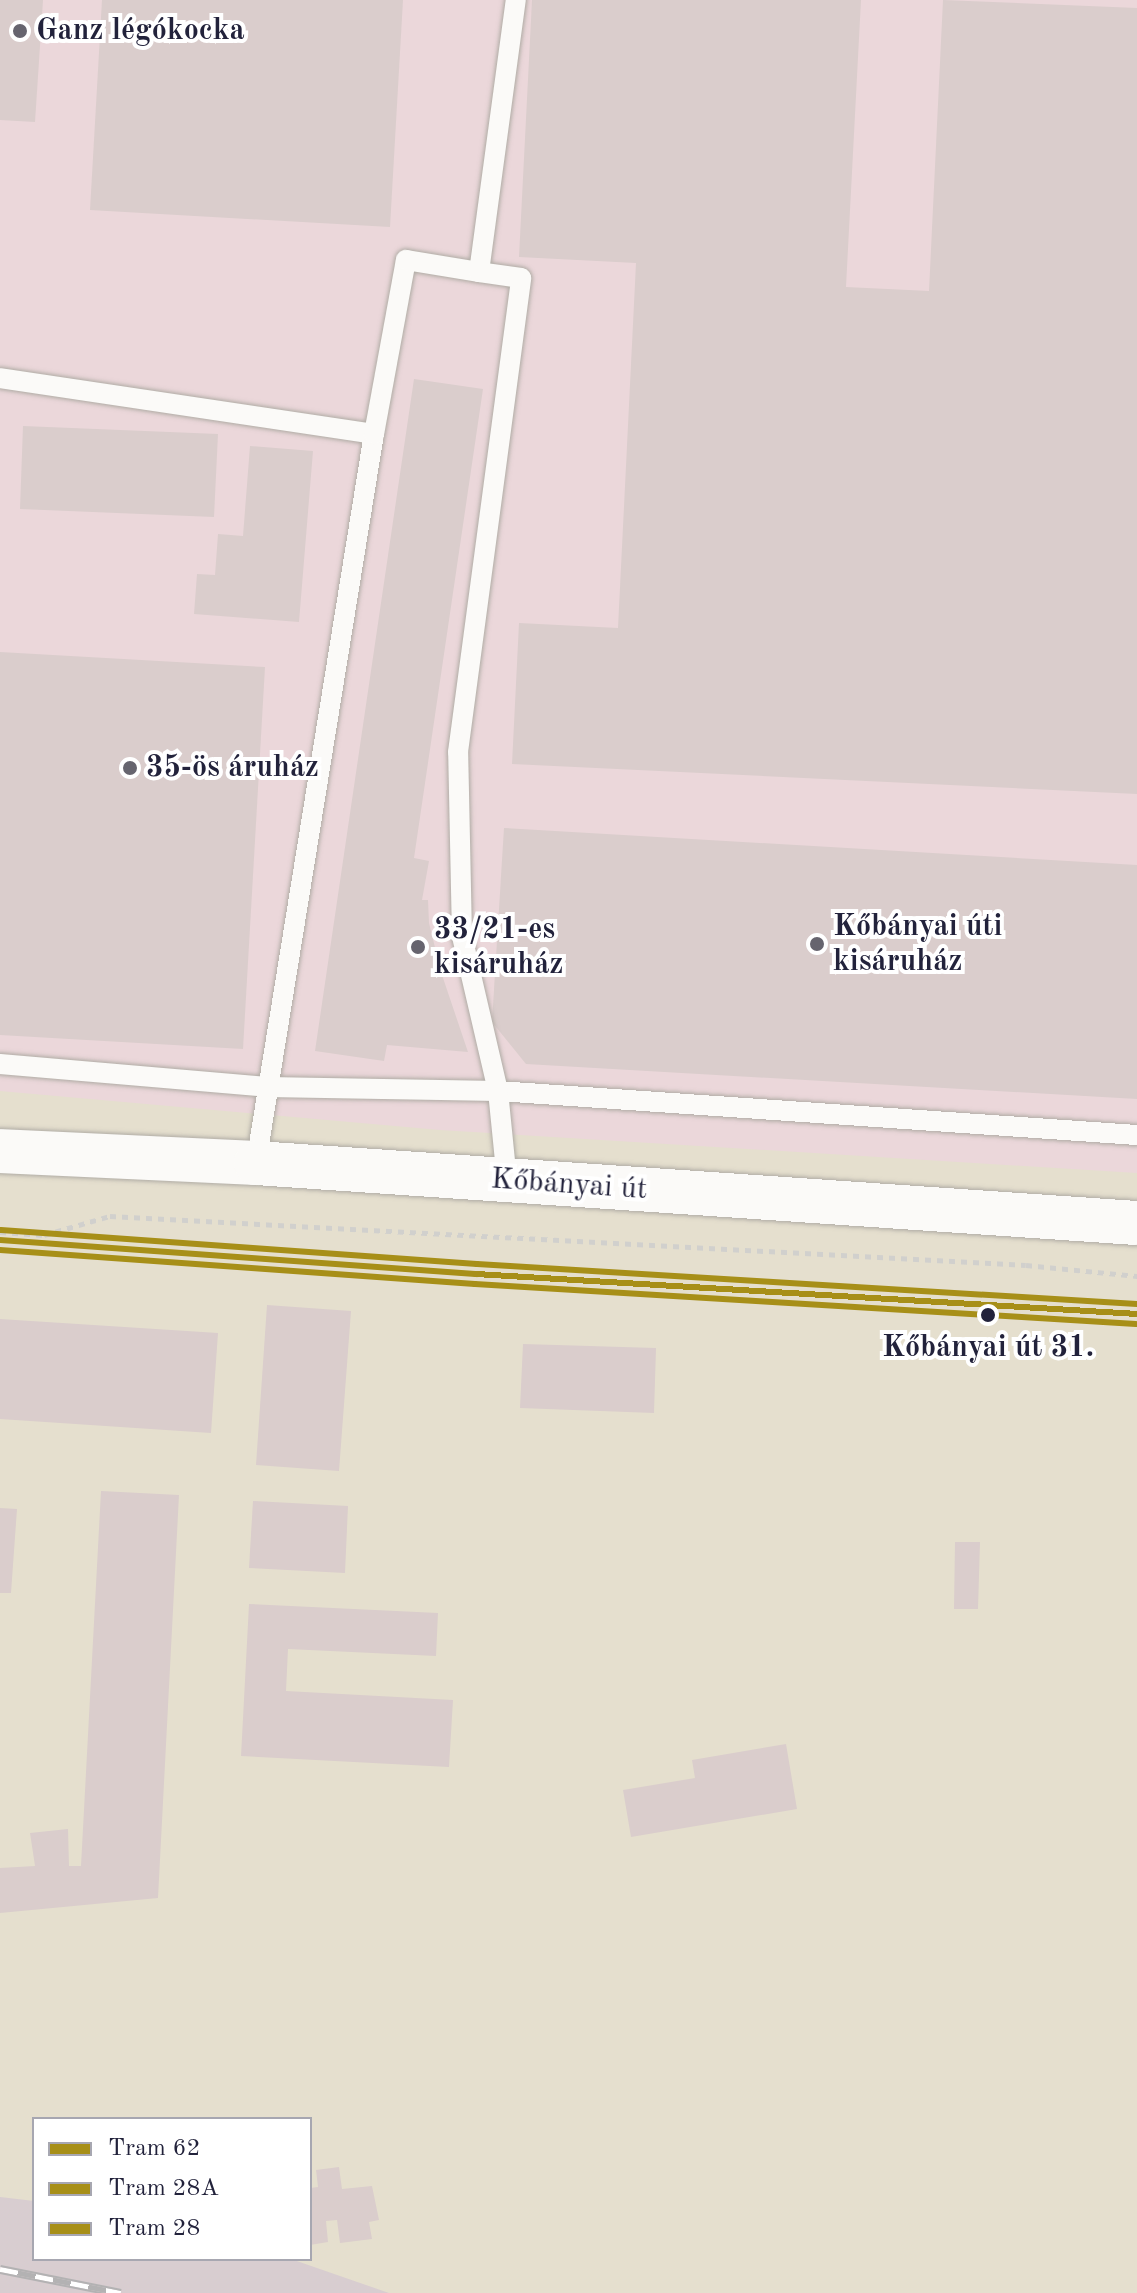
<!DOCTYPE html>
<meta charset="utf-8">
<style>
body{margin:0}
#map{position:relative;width:1137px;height:2293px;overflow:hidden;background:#e5dfce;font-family:"Old Standard TT",serif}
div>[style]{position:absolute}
.built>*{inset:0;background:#ebd7da}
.industrial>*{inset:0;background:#d8cdd0}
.building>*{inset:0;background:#dacdcc}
.path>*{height:5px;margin-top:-2.5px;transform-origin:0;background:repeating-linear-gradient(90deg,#d1d0cd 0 6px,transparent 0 12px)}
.roads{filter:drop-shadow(0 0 2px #b0aca5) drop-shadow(0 0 2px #b0aca5)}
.lane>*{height:20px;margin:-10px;padding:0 10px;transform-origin:10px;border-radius:10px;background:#fbfaf8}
.secondary>*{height:44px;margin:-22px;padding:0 22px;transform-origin:22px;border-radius:22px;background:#fbfaf8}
.rail>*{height:9px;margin-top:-4.5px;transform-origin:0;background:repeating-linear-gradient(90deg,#fff 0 18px,#b3b2b3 0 36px);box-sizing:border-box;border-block:2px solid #b3b2b3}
.tram-1>*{height:6px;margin:-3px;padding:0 3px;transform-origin:3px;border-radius:3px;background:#a78f18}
.tram-2>*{height:6px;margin:-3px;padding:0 3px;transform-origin:3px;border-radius:3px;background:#a78f18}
.tram-3>*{height:6px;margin:-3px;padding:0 3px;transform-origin:3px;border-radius:3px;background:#a78f18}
.dots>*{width:22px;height:22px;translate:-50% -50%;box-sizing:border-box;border:4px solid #fff;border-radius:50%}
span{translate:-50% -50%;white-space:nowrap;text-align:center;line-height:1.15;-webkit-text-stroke:8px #fff;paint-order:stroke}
.poi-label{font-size:30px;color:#22223b;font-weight:700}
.left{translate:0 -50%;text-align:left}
.street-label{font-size:30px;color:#22223b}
.stop-label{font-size:30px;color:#22223b;font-weight:700}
.legend{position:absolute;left:32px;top:2117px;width:280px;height:144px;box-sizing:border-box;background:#fff;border:2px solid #a7a7b1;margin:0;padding:10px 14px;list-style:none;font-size:24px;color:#22223b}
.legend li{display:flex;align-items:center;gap:16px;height:40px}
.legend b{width:40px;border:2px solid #a7a7b1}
</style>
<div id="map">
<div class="built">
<div style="clip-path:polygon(0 0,1137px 0,1137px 1173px,440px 1130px,0 1091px)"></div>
</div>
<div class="industrial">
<div style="clip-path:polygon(0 2197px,34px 2201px,34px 2259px,291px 2259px,389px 2293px,0 2293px)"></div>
</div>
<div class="building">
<div style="clip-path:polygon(0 0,43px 0,35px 122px,0 120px)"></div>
<div style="clip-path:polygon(102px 0,403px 0,390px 227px,90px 210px)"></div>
<div style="clip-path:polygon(532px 0,861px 0,846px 287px,929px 291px,943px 0,1137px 8px,1137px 794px,512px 764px,519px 623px,618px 628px,636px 263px,519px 257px)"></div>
<div style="clip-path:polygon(414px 379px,483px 389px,414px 858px,429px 861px,422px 900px,428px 900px,429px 923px,441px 972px,468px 1052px,387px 1045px,384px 1061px,315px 1051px)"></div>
<div style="clip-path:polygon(23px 426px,218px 434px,214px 517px,20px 509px)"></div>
<div style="clip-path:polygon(250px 446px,313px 451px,299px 622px,194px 614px,197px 574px,215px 575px,218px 534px,243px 536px)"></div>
<div style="clip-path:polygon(0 652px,265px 667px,243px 1049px,0 1035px)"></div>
<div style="clip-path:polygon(504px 828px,1137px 865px,1137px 1099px,526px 1064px,492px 1022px)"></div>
<div style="clip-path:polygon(267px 1305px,351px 1311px,339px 1471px,256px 1465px)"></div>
<div style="clip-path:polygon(0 1319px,218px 1333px,211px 1433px,0 1419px)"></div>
<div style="clip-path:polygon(523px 1344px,656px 1348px,654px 1413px,520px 1408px)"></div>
<div style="clip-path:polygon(101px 1491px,179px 1495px,158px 1898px,0 1913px,0 1868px,35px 1866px,30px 1833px,68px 1829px,69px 1866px,81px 1866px)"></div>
<div style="clip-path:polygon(253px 1501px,348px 1506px,345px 1573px,249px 1568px)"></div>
<div style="clip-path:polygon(0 1508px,17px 1509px,11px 1593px,0 1593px)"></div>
<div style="clip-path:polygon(955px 1542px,980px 1542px,978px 1609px,954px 1609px)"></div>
<div style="clip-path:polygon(249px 1604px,438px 1613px,436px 1656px,288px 1649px,286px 1691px,453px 1700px,449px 1767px,241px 1756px)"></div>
<div style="clip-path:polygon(786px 1744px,797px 1809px,631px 1837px,623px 1790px,695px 1778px,692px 1760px)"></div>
<div style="clip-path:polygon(339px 2167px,342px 2189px,372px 2186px,379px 2220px,369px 2222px,372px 2239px,340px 2243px,337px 2220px,326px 2221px,328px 2242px,310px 2245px,310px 2188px,318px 2187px,316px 2170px)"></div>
</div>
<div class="path">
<div style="left:0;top:1232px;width:44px;rotate:3.9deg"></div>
<div style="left:44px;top:1235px;width:69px;rotate:-16.1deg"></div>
<div style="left:110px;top:1216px;width:917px;rotate:3.06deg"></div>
<div style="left:1026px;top:1265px;width:112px;rotate:5.7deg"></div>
</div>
<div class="roads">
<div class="lane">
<div style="left:0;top:378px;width:378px;rotate:8.5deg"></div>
<div style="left:0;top:1064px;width:268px;rotate:4.9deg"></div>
<div style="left:267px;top:1087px;width:231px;rotate:1deg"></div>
<div style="left:498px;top:1091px;width:641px;rotate:3.94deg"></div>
<div style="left:256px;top:1163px;width:738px;rotate:-80.81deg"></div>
<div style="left:374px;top:434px;width:177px;rotate:-79.6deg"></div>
<div style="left:406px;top:260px;width:74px;rotate:9.3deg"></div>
<div style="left:507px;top:1181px;width:90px;rotate:-95.7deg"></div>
<div style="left:498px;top:1091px;width:159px;rotate:-103.1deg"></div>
<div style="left:462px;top:936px;width:184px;rotate:-91.2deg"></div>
<div style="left:458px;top:752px;width:478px;rotate:-82.4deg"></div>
<div style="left:521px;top:278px;width:42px;rotate:-171.9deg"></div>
<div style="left:479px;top:272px;width:275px;rotate:-82.3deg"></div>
</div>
<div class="secondary">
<div style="left:0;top:1151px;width:256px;rotate:2.7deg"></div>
<div style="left:256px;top:1163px;width:883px;rotate:3.9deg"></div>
</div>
</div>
<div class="rail">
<div style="left:0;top:2269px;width:123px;rotate:11.2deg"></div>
</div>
<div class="tram-1">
<div style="left:0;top:1240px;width:477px;rotate:4.1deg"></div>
<div style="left:476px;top:1274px;width:662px;rotate:3.46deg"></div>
</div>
<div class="tram-2">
<div style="left:0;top:1250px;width:476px;rotate:4.1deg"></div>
<div style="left:475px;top:1284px;width:662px;rotate:3.46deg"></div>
</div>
<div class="tram-3">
<div style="left:1px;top:1230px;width:477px;rotate:4.1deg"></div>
<div style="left:477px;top:1264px;width:661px;rotate:3.47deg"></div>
</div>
<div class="dots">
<div style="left:20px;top:31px;background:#66646e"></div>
<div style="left:130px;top:768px;background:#66646e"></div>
<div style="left:817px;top:944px;background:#66646e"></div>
<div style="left:418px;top:947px;background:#66646e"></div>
<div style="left:988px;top:1315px;background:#22223b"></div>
</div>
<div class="poi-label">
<span class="left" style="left:36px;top:31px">Ganz légókocka</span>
<span class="left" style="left:146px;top:768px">35-ös áruház</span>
<span class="left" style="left:833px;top:944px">Kőbányai úti<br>kisáruház</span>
<span class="left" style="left:434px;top:947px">33/21-es<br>kisáruház</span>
</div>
<div class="street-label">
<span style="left:569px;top:1185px;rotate:4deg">Kőbányai út</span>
</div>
<div class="stop-label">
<span style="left:988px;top:1348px">Kőbányai út 31.</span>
</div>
<ul class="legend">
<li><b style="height:10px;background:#a78f18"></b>Tram 62</li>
<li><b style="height:10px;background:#a78f18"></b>Tram 28A</li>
<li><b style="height:10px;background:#a78f18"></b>Tram 28</li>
</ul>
</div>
